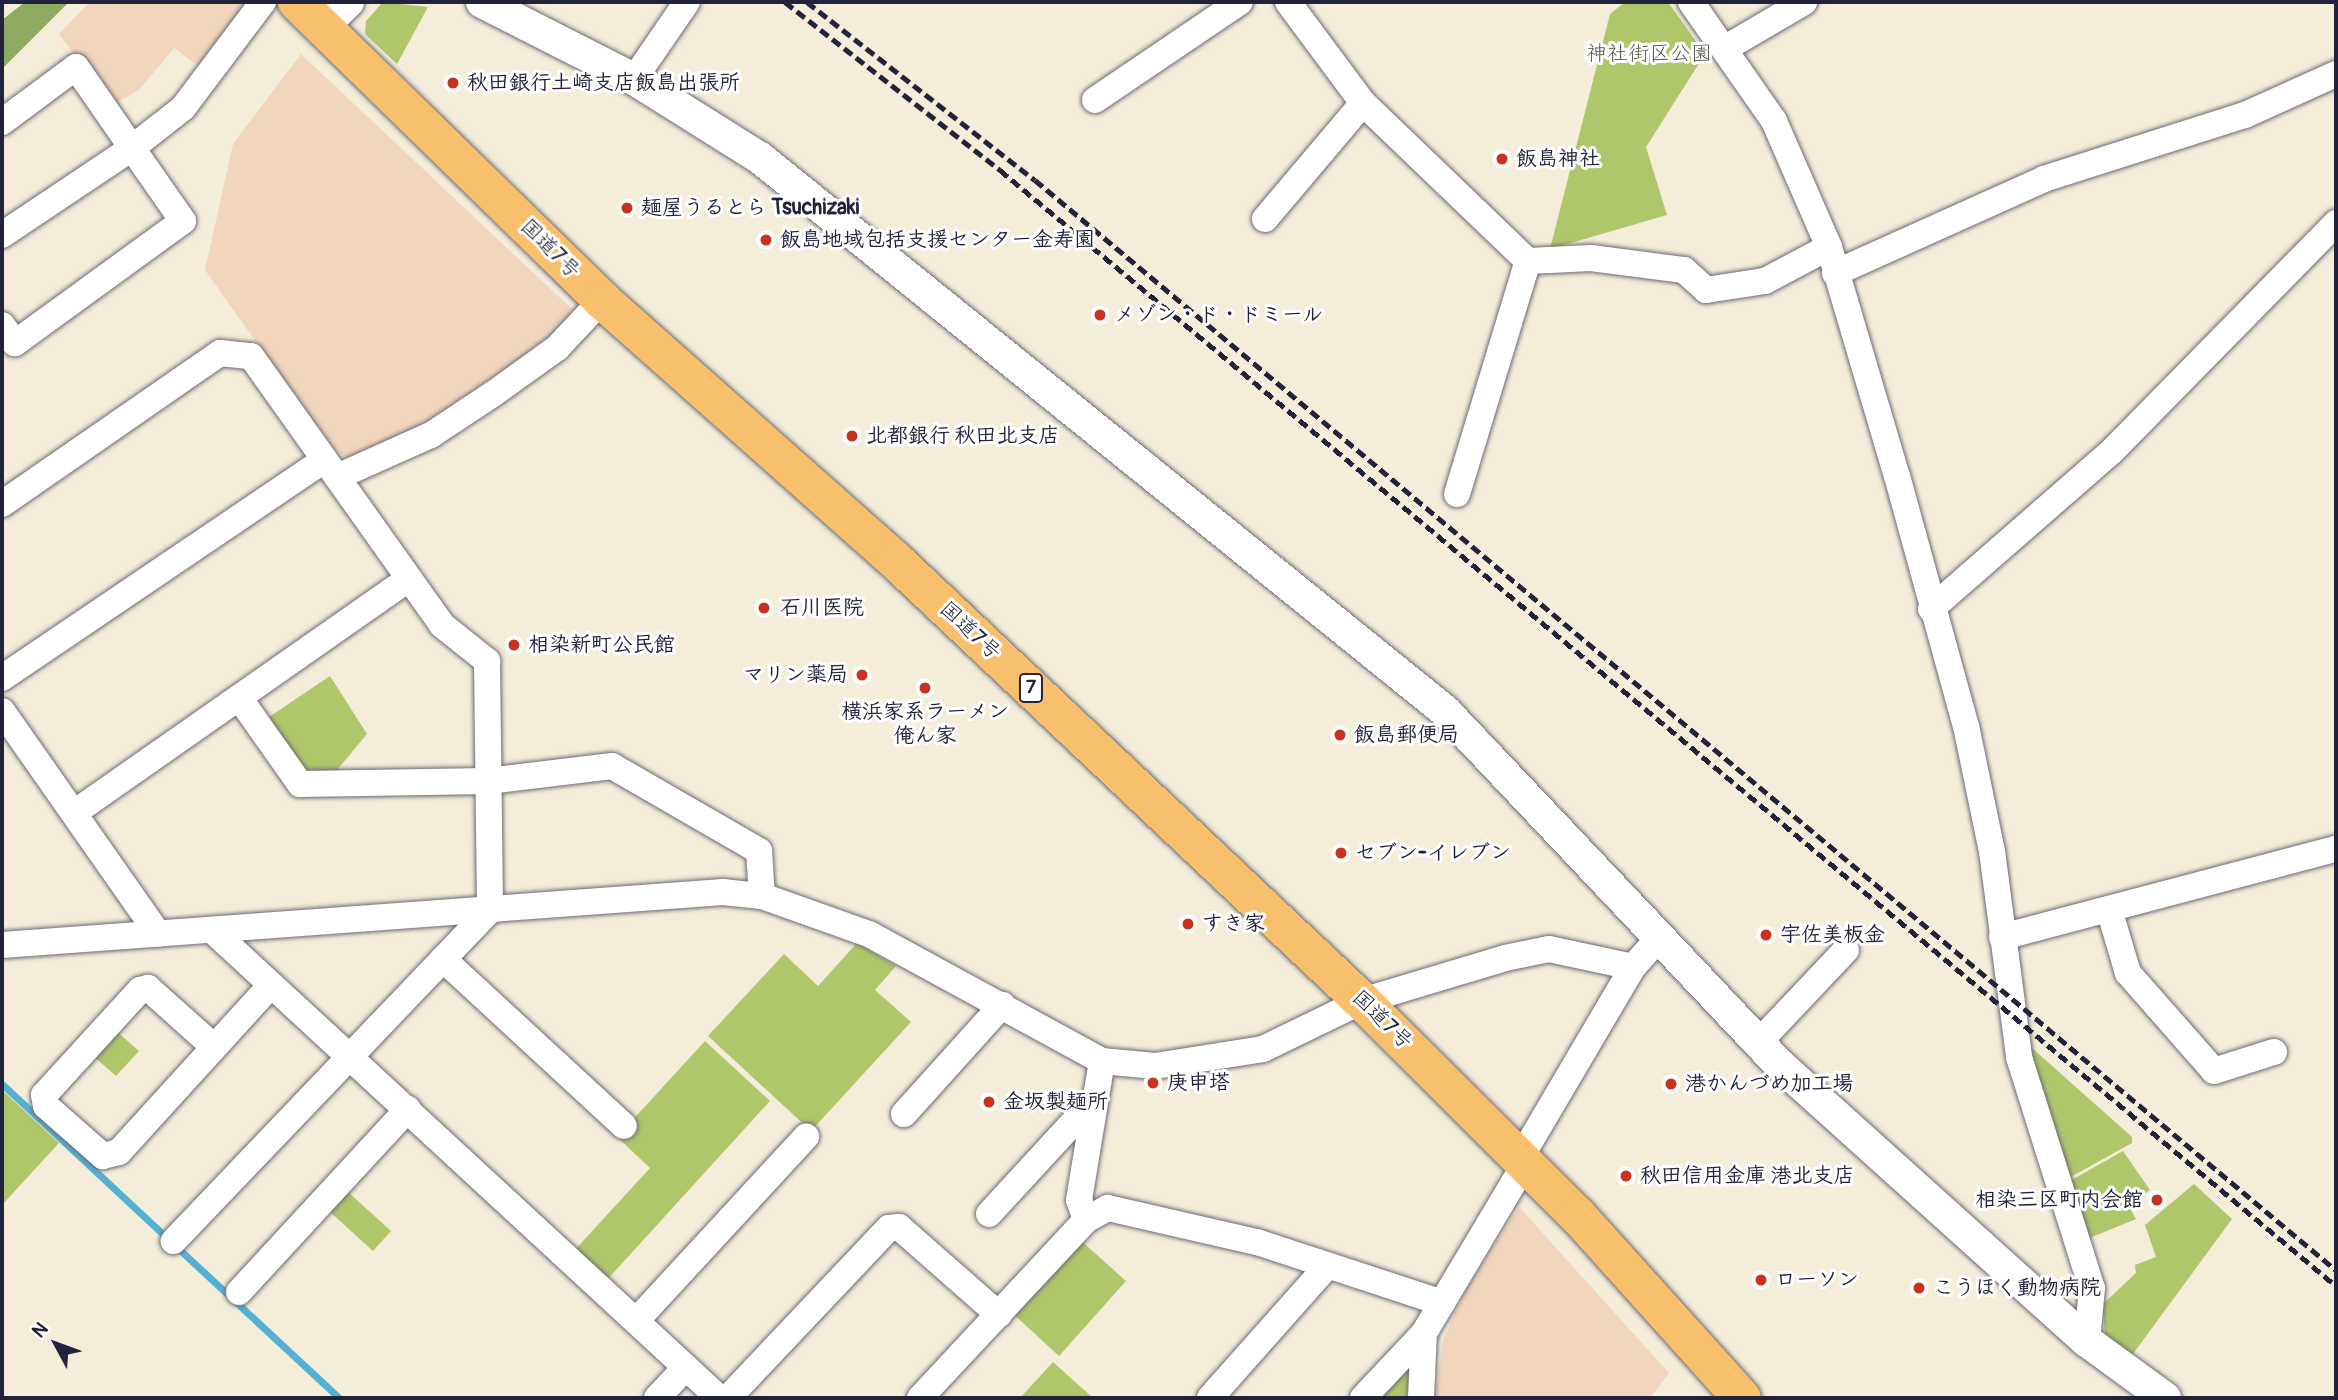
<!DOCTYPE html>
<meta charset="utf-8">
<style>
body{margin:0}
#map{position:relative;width:2338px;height:1400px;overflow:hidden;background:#f4edda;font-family:Pangolin,"Klee One",sans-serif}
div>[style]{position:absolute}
.built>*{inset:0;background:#f1d5bd}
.green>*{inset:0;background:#b0c66b}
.forest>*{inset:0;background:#8cab5f}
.stream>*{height:7px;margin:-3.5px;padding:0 3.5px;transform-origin:3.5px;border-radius:3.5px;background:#55b1d3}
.roads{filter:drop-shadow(0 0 2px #6c6973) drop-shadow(0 0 2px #6c6973)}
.minor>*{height:26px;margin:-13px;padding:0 13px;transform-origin:13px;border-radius:13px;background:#fff}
.tertiary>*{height:32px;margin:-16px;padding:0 16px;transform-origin:16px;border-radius:16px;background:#fff}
.trunk>*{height:38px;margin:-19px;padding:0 19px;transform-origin:19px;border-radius:19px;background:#f8bf6c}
.rail>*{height:5px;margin-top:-2.5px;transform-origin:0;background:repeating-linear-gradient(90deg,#22223b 0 10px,transparent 0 15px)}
.dots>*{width:19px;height:19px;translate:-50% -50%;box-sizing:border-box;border:4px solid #fff;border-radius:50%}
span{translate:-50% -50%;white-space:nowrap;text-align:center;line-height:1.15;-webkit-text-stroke:6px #fff;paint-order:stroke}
.shield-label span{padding:2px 5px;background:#fff;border:2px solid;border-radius:5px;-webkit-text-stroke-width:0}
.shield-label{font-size:19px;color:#22223b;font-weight:700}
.park-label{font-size:21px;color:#545b4c}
.poi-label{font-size:21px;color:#22223b;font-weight:700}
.left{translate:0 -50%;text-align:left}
.right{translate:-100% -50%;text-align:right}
.street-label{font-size:21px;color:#22223b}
.frame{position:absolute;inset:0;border:4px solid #22223b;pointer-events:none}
.north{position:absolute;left:21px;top:1309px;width:70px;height:70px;-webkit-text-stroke:5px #fff;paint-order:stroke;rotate:311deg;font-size:19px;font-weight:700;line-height:28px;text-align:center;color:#22223b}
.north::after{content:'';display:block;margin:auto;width:24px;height:32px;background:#22223b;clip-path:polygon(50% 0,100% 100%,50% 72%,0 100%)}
</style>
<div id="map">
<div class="built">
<div style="clip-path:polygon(90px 2px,241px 2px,249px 9px,202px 69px,174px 48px,139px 90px,113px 105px,59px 34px)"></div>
<div style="clip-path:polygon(301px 54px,573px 310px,553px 340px,406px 439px,351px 460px,331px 447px,205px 270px,233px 144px)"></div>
<div style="clip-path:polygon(1519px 1207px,1669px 1373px,1650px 1398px,1435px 1398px,1443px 1340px,1465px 1291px)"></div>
</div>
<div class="green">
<div style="clip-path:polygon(383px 2px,428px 7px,397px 64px,365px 34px,366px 21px)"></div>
<div style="clip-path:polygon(1625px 2px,1668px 2px,1705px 54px,1646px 147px,1667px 215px,1550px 249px,1610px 14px)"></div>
<div style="clip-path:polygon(330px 676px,367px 734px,332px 776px,305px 775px,266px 719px)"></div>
<div style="clip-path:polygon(857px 943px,896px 966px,875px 990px,911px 1022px,811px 1131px,708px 1036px,784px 954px,818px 986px)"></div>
<div style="clip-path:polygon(115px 1030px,139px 1051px,116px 1076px,92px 1055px)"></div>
<div style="clip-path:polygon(705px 1041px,770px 1101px,606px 1281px,573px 1252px,650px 1168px,617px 1137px)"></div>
<div style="clip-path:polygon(2024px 1041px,2132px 1137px,2132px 1143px,2067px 1179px)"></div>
<div style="clip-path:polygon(2px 1090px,59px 1143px,2px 1205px)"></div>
<div style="clip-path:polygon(2123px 1151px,2150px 1190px,2128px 1205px,2136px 1219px,2087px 1239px,2068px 1182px)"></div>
<div style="clip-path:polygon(2194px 1184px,2232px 1219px,2130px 1358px,2105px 1338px,2103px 1304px,2136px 1273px,2135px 1265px,2156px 1257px,2145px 1225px)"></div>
<div style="clip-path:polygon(348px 1192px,391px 1231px,373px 1251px,330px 1212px)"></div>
<div style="clip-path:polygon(1078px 1238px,1126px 1281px,1059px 1356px,1011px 1312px)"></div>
<div style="clip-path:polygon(1410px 1359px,1407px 1398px,1374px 1398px)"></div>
<div style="clip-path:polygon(1053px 1362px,1093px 1398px,1020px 1398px)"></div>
</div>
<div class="forest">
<div style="clip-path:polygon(25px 2px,69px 2px,2px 69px,2px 20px)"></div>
</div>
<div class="stream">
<div style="left:2px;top:1084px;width:221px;rotate:43deg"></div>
<div style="left:181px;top:1251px;width:216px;rotate:42.9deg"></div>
</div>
<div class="roads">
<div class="minor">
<div style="left:1288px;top:2px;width:126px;rotate:53.4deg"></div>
<div style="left:1363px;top:103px;width:228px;rotate:43.8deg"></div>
<div style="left:1528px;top:261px;width:63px;rotate:-2.7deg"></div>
<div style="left:1591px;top:258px;width:94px;rotate:7.4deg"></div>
<div style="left:1684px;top:270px;width:30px;rotate:42deg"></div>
<div style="left:1706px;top:290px;width:60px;rotate:-8.7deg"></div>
<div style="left:1765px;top:281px;width:72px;rotate:-28deg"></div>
<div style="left:1691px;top:2px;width:145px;rotate:55.1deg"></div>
<div style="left:1774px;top:121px;width:137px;rotate:66.4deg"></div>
<div style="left:1829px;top:247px;width:239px;rotate:73.5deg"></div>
<div style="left:1897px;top:476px;width:259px;rotate:74.6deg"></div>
<div style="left:1966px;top:726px;width:128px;rotate:78.3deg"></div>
<div style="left:1992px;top:851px;width:208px;rotate:82.5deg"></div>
<div style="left:2019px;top:1057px;width:242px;rotate:72.5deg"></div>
<div style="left:2092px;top:1288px;width:53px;rotate:95.4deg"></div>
<div style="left:1724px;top:49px;width:93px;rotate:-30.4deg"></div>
<div style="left:634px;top:79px;width:93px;rotate:-55.5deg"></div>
<div style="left:1095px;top:100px;width:175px;rotate:-34.1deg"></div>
<div style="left:2px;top:122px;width:92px;rotate:-36.6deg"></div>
<div style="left:76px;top:67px;width:98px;rotate:55.3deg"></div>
<div style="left:132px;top:148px;width:65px;rotate:-38.1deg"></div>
<div style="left:183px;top:108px;width:133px;rotate:-53deg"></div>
<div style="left:1265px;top:219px;width:152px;rotate:-49.8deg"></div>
<div style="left:2px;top:235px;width:156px;rotate:-33.8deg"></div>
<div style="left:132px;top:148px;width:89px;rotate:55.1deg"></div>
<div style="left:183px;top:221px;width:208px;rotate:144deg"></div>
<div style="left:15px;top:343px;width:22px;rotate:-126deg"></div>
<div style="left:1835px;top:273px;width:229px;rotate:-24.2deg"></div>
<div style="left:2044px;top:179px;width:211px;rotate:-17.7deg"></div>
<div style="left:2245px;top:115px;width:100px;rotate:-24.3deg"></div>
<div style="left:337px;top:477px;width:103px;rotate:-24.1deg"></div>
<div style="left:431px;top:435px;width:74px;rotate:-33.5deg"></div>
<div style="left:493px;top:394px;width:79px;rotate:-35.7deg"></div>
<div style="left:557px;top:348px;width:66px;rotate:-46.8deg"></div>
<div style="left:1457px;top:494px;width:244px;rotate:-73.1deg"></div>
<div style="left:2px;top:504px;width:265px;rotate:-34.7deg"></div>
<div style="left:220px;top:353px;width:31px;rotate:6deg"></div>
<div style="left:251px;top:356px;width:330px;rotate:54.6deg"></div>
<div style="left:442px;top:625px;width:58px;rotate:38.7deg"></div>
<div style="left:487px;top:661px;width:249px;rotate:89.3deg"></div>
<div style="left:490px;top:910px;width:458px;rotate:133.7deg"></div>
<div style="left:1931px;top:609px;width:240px;rotate:-41.1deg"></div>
<div style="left:2112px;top:451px;width:320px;rotate:-45.5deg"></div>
<div style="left:2px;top:678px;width:389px;rotate:-34.1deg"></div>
<div style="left:240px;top:699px;width:104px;rotate:54.8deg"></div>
<div style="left:300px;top:784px;width:188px;rotate:-0.9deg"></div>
<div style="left:488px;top:781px;width:125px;rotate:-6.9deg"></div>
<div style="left:612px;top:766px;width:170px;rotate:30deg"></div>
<div style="left:759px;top:851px;width:45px;rotate:86.2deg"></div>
<div style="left:2px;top:711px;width:272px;rotate:55deg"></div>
<div style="left:74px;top:813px;width:408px;rotate:-35deg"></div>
<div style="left:2109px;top:909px;width:67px;rotate:73.5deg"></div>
<div style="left:2128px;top:973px;width:130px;rotate:48.7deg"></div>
<div style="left:2214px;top:1071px;width:63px;rotate:-17.6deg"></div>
<div style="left:213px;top:931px;width:689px;rotate:42.7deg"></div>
<div style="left:2002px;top:937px;width:345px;rotate:-14.8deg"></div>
<div style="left:2px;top:945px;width:723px;rotate:-4.2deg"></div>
<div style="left:723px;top:892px;width:39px;rotate:6deg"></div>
<div style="left:762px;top:896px;width:114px;rotate:19.6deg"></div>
<div style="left:869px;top:934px;width:265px;rotate:28.6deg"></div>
<div style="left:1102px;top:1061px;width:53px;rotate:5.4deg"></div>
<div style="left:1155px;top:1066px;width:109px;rotate:-8.9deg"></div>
<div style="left:1263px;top:1049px;width:110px;rotate:-25.9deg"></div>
<div style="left:1362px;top:1001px;width:149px;rotate:-16.7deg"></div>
<div style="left:1505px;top:958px;width:45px;rotate:-11.6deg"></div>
<div style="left:1549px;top:949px;width:86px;rotate:12.1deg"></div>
<div style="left:443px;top:959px;width:246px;rotate:42.7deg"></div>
<div style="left:1758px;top:1043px;width:128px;rotate:-46.6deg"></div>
<div style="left:214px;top:1047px;width:89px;rotate:-138.2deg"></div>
<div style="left:148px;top:988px;width:8px;rotate:166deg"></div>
<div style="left:140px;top:990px;width:142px;rotate:132.4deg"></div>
<div style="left:44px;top:1095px;width:11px;rotate:80deg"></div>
<div style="left:46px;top:1106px;width:76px;rotate:41.3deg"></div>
<div style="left:103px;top:1156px;width:16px;rotate:-14deg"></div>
<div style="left:119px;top:1152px;width:226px;rotate:-47.7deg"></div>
<div style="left:904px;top:1114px;width:147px;rotate:-48deg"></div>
<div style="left:1521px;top:1157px;width:221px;rotate:-59.5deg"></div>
<div style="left:1633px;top:967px;width:38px;rotate:-48deg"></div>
<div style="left:989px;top:1214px;width:152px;rotate:-47.4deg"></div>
<div style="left:1086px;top:1220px;width:21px;rotate:-109deg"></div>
<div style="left:1079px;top:1200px;width:141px;rotate:-80.6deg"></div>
<div style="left:239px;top:1292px;width:249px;rotate:-47.3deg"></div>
<div style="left:636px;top:1321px;width:251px;rotate:-47.3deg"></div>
<div style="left:657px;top:1398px;width:42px;rotate:-46.9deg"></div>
<div style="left:728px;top:1398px;width:234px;rotate:-46.6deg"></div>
<div style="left:889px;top:1228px;width:10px;rotate:-6deg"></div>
<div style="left:899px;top:1227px;width:133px;rotate:41.3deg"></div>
<div style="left:920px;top:1398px;width:243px;rotate:-47deg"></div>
<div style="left:1086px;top:1220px;width:25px;rotate:-29deg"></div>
<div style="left:1108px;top:1208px;width:153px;rotate:12.9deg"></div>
<div style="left:1257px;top:1242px;width:195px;rotate:18.2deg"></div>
<div style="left:1210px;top:1398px;width:176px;rotate:-48.4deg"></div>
<div style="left:1363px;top:1398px;width:89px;rotate:-46.8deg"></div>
<div style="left:1424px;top:1333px;width:199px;rotate:-59.2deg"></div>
<div style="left:1421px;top:1398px;width:65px;rotate:-87.4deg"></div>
</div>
<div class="tertiary">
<div style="left:482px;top:2px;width:170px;rotate:26.9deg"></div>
<div style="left:634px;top:79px;width:149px;rotate:32.1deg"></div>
<div style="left:760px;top:158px;width:880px;rotate:38.91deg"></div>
<div style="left:1445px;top:711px;width:487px;rotate:46.6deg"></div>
<div style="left:1780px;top:1065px;width:413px;rotate:42deg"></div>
<div style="left:2087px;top:1341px;width:97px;rotate:36.2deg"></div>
<div style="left:323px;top:26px;width:35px;rotate:-44deg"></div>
</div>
<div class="trunk">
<div style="left:297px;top:2px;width:426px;rotate:44.3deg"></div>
<div style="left:602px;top:300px;width:393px;rotate:41.6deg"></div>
<div style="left:896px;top:561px;width:641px;rotate:43.36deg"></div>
<div style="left:1362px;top:1001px;width:305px;rotate:44.9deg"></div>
<div style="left:1578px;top:1216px;width:245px;rotate:48deg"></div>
</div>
</div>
<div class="rail">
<div style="left:785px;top:2px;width:273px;rotate:38deg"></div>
<div style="left:1000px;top:170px;width:1741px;rotate:39.87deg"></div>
<div style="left:807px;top:2px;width:289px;rotate:38deg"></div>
<div style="left:1035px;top:180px;width:1697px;rotate:39.96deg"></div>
</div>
<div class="dots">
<div style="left:453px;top:83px;background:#c8321e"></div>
<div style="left:1502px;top:159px;background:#c8321e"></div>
<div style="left:627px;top:208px;background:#c8321e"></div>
<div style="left:766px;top:240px;background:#c8321e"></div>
<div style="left:1100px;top:315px;background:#c8321e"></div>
<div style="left:852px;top:436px;background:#c8321e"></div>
<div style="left:764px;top:608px;background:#c8321e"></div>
<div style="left:514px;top:645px;background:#c8321e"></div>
<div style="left:862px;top:675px;background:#c8321e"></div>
<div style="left:925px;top:688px;background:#c8321e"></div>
<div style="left:1340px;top:735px;background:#c8321e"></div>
<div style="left:1341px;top:853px;background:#c8321e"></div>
<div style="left:1188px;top:924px;background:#c8321e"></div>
<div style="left:1766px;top:935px;background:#c8321e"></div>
<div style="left:1153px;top:1083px;background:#c8321e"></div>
<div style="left:1671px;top:1084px;background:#c8321e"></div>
<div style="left:989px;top:1102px;background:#c8321e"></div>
<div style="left:1626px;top:1176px;background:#c8321e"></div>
<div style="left:2157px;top:1200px;background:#c8321e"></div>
<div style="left:1761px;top:1280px;background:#c8321e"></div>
<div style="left:1919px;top:1288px;background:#c8321e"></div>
</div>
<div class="shield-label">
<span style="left:1031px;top:688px">7</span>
</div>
<div class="park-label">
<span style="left:1649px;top:54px">神社街区公園</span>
</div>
<div class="poi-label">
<span class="left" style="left:467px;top:83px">秋田銀行土崎支店飯島出張所</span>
<span class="left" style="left:1516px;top:159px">飯島神社</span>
<span class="left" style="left:641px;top:208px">麺屋うるとら Tsuchizaki</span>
<span class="left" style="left:780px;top:240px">飯島地域包括支援センター金寿園</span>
<span class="left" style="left:1114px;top:315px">メゾン・ド・ドミール</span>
<span class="left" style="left:866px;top:436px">北都銀行 秋田北支店</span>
<span class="left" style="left:780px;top:608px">石川医院</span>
<span class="left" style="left:528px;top:645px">相染新町公民館</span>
<span class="right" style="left:848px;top:675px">マリン薬局</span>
<span style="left:925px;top:724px">横浜家系ラーメン<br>俺ん家</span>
<span class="left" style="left:1354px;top:735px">飯島郵便局</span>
<span class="left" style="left:1355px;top:853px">セブン-イレブン</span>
<span class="left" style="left:1202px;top:924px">すき家</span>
<span class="left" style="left:1780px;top:935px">宇佐美板金</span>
<span class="left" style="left:1167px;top:1083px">庚申塔</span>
<span class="left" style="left:1685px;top:1084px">港かんづめ加工場</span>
<span class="left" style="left:1003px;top:1102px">金坂製麺所</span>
<span class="left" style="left:1640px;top:1176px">秋田信用金庫 港北支店</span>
<span class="right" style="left:2143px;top:1200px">相染三区町内会館</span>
<span class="left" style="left:1775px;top:1280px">ローソン</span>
<span class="left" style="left:1933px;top:1288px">こうほく動物病院</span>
</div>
<div class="street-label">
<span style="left:550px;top:249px;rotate:45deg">国道7号</span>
<span style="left:970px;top:631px;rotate:43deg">国道7号</span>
<span style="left:1382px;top:1020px;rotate:44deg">国道7号</span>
</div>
<div class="frame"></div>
<div class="north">N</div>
</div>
